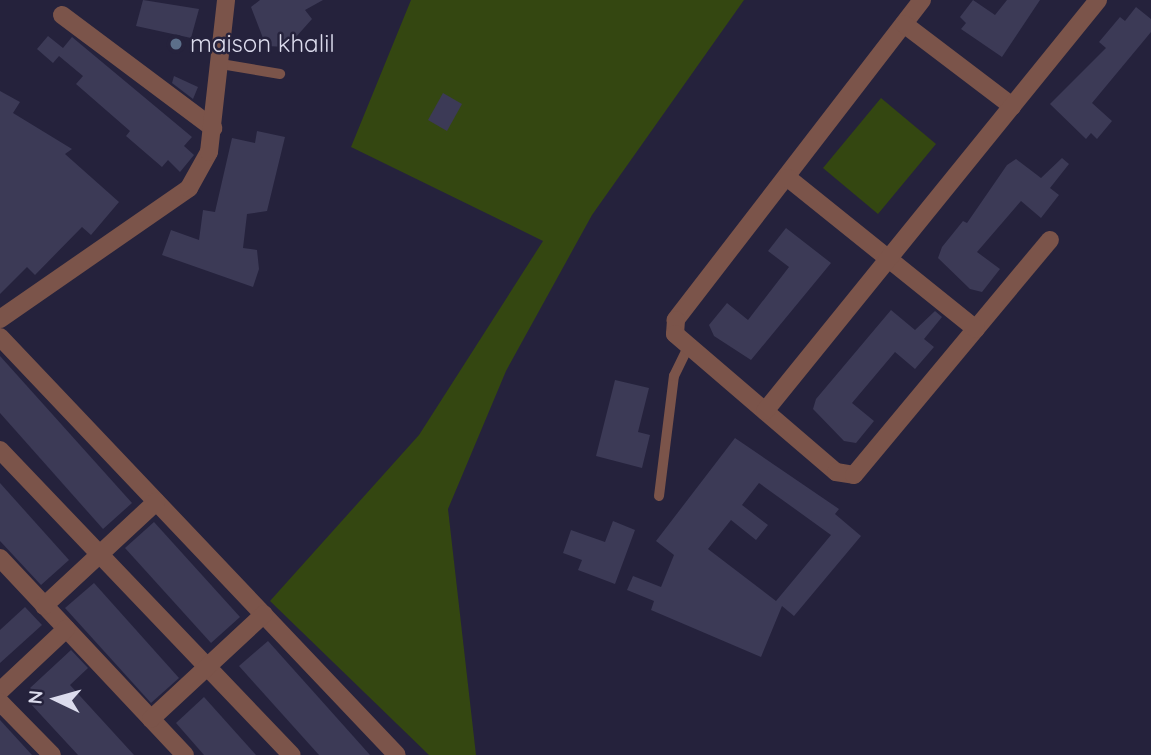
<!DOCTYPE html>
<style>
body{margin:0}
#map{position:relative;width:1151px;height:755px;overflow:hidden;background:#25223c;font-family:Quicksand,sans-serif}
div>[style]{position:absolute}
.green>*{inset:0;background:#344711}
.building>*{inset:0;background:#3c3a56}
.service>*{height:10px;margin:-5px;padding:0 5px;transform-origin:5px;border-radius:5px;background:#7b544a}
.minor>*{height:18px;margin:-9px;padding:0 9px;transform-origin:9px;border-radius:9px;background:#7b544a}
.dots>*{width:19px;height:19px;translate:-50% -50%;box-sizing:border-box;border:4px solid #25223c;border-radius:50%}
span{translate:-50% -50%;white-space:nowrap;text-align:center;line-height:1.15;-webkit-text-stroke:5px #25223c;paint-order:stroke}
.poi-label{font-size:24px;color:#dcdced}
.left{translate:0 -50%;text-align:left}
.north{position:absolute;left:21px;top:664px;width:70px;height:70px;-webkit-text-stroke:5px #25223c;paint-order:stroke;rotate:275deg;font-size:19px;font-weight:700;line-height:28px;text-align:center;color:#dcdced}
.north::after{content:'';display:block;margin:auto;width:24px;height:32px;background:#dcdced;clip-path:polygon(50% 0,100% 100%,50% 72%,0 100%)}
</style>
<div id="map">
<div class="green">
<div style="clip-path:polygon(411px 0,744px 0,592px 215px,506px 371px,448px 509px,476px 755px,429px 755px,270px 601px,419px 435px,543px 241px,351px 147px)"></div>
<div style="clip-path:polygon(881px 98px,936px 144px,878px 214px,823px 168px)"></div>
</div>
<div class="building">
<div style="clip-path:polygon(143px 0,199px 9px,191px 38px,136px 26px)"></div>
<div style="clip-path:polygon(260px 0,323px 0,305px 10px,312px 19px,287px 47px,266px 46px,251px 7px)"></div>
<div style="clip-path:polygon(973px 0,995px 15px,1007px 0,1040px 0,1002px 57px,961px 29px,966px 23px,960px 17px)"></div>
<div style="clip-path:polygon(1136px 7px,1151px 19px,1151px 32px,1092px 103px,1112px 121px,1097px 139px,1091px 133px,1086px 139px,1050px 104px,1106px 48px,1099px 42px,1120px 17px,1125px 21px)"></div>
<div style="clip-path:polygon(48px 36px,63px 48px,72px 37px,192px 137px,184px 146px,194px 155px,180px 172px,168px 160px,162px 167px,126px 136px,130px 131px,76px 84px,83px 76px,59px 56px,53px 63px,37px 49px)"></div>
<div style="clip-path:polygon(174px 76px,198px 87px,193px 99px,172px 83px)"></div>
<div style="clip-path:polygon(0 91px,20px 102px,13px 113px,72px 149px,65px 154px,119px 202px,91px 235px,82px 227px,35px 275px,27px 267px,0 294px)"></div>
<div style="clip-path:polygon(443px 93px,462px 104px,447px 131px,428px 120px)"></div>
<div style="clip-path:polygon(257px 131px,285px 137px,267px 211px,247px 214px,243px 248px,257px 250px,259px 269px,253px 287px,162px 255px,171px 230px,199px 240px,203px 210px,215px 212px,232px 138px,255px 143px)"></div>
<div style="clip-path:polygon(1062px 158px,1069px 164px,1050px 188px,1059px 195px,1041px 218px,1021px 201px,977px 252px,1000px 269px,982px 292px,970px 289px,938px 258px,942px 247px,963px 221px,967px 223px,1007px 165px,1016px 159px,1041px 178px)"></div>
<div style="clip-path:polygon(786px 228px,831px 263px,751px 360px,714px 336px,709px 325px,727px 303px,748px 320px,789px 267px,768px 251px)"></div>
<div style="clip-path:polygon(891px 310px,915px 330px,935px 311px,942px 317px,924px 339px,934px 347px,915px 369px,895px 352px,852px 403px,874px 421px,856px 443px,844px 441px,813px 409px,816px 399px)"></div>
<div style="clip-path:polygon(0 356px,132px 503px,103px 529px,0 413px)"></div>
<div style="clip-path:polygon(615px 380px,649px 388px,638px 432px,650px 435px,642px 468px,596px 456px)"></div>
<div style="clip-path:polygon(evenodd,735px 438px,839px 509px,835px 514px,861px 536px,794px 616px,782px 606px,761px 657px,651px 610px,654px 601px,627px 590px,633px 576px,661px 587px,674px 555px,656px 541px,735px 438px,759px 483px,831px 535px,776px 601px,708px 549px,731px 520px,756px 540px,768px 525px,742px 505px,759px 483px)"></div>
<div style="clip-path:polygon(0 483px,69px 560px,41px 585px,0 541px)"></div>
<div style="clip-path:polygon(613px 521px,635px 530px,615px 584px,578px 570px,582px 560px,563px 553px,571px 530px,605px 542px)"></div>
<div style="clip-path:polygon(154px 522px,240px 617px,211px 643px,125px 548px)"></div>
<div style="clip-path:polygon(94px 583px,179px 678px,151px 703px,65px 608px)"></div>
<div style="clip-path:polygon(25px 607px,42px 625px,0 663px,0 630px)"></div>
<div style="clip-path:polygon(268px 641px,311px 689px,370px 755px,319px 755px,239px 666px)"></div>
<div style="clip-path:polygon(71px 650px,88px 668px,70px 685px,134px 755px,78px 755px,29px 702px,37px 695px,30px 688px)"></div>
<div style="clip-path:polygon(204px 697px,256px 755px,204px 755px,176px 723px)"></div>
<div style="clip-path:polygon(0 720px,32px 755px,0 755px)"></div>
</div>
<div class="service">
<div style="left:221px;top:64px;width:60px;rotate:9.6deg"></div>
<div style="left:659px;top:496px;width:121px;rotate:-82.9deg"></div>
<div style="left:674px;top:376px;width:32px;rotate:-64deg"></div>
</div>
<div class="minor">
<div style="left:922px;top:0;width:404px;rotate:127.6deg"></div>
<div style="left:676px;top:320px;width:14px;rotate:94deg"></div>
<div style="left:675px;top:334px;width:212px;rotate:40.6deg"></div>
<div style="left:836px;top:472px;width:18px;rotate:9deg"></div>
<div style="left:854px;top:475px;width:306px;rotate:-50.2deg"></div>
<div style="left:62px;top:15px;width:189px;rotate:36.8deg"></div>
<div style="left:904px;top:24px;width:136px;rotate:37.2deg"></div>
<div style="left:788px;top:178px;width:241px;rotate:38.8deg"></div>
<div style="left:0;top:319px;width:230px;rotate:-34.7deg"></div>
<div style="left:189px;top:188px;width:41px;rotate:-60.9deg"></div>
<div style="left:209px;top:152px;width:153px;rotate:-83.6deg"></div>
<div style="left:0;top:337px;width:576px;rotate:46.48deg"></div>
<div style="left:765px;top:411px;width:529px;rotate:-50.98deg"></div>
<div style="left:0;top:450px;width:422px;rotate:46.3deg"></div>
<div style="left:0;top:558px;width:270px;rotate:46.8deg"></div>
<div style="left:44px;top:606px;width:153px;rotate:-42.9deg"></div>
<div style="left:0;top:691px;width:91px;rotate:-43.2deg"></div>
<div style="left:0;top:702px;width:74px;rotate:45.5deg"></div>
<div style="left:151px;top:719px;width:154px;rotate:-42.9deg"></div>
</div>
<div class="dots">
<div style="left:176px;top:44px;background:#5c6f8a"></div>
</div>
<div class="poi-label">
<span class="left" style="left:190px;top:44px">maison khalil</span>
</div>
<div class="north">N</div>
</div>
